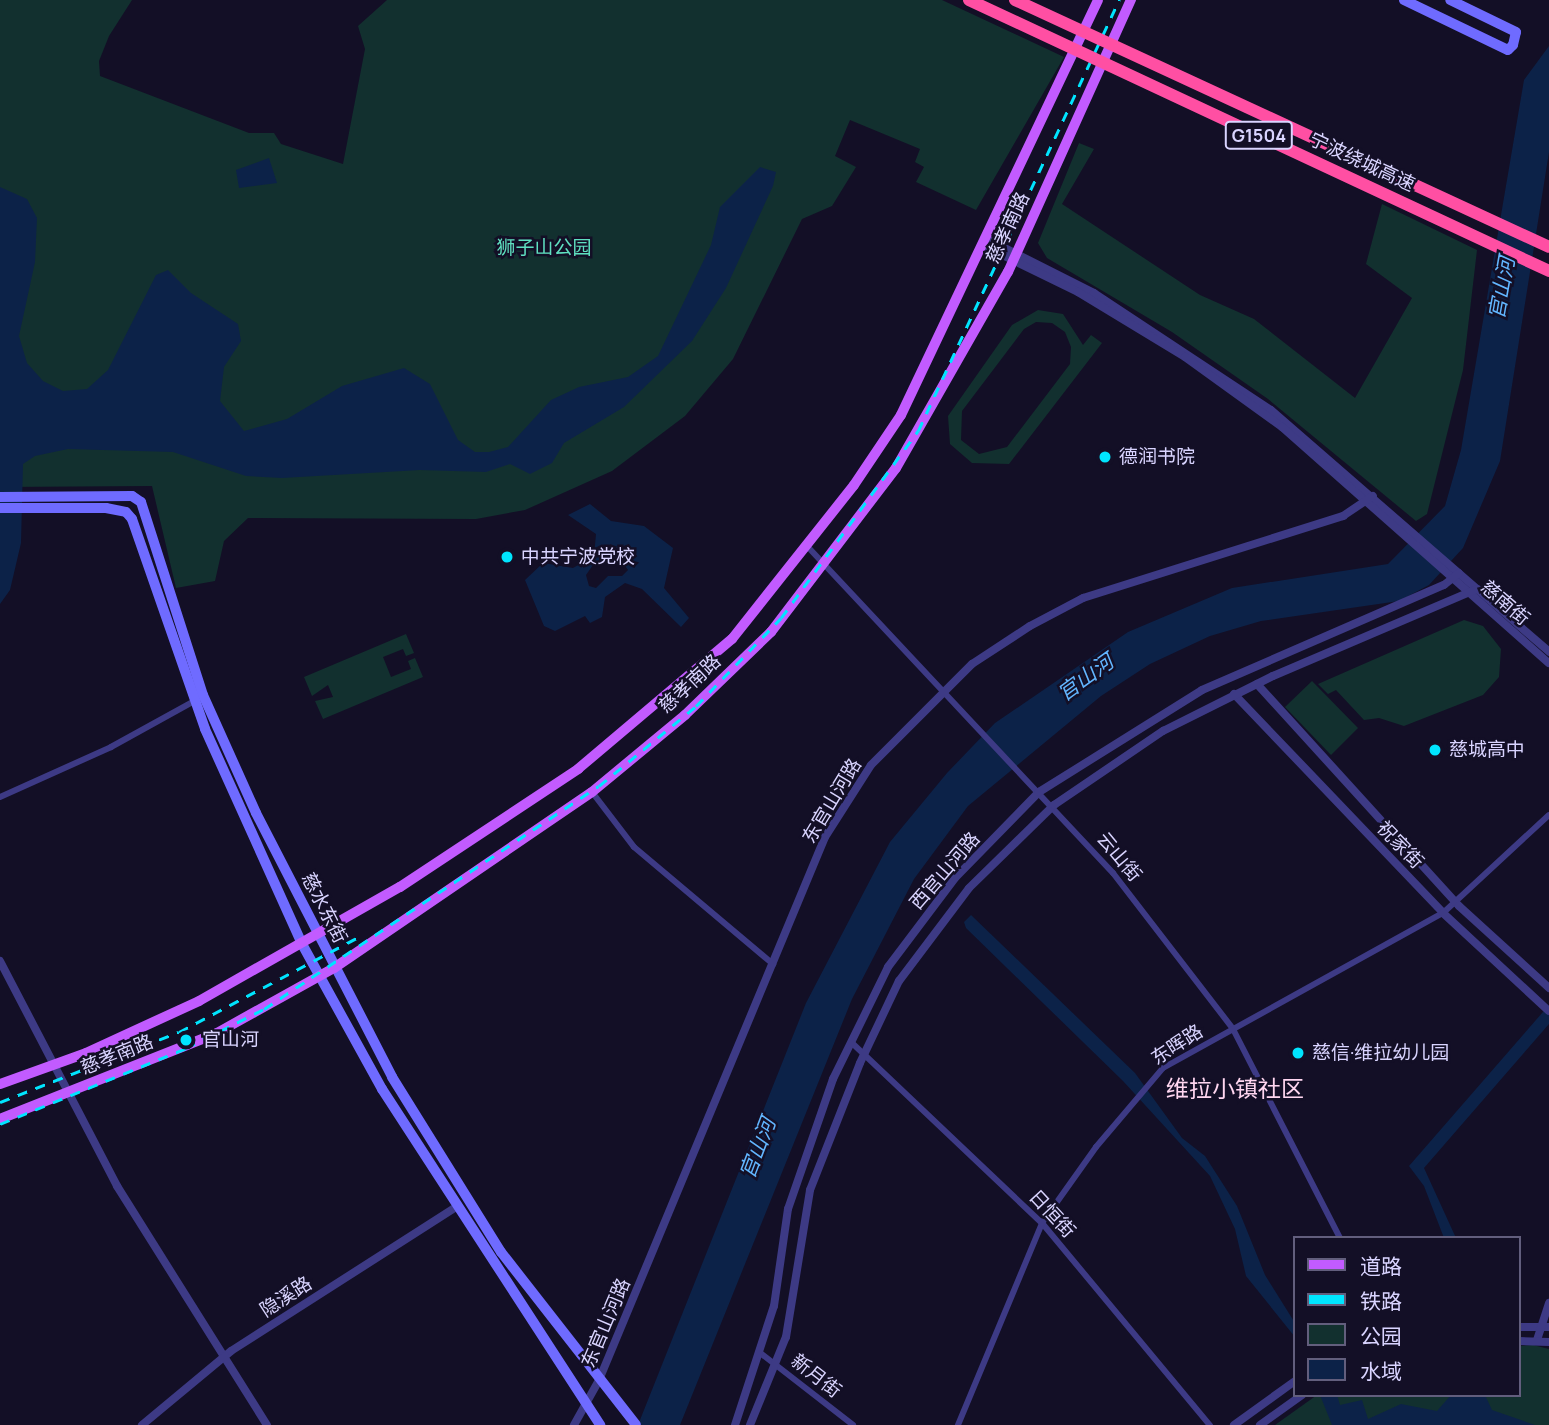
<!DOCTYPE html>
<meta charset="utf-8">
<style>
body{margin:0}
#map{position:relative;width:1549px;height:1425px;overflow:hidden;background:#130f26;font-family:Manrope,"Noto Sans SC",sans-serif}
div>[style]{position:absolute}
.green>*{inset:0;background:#12302f}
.water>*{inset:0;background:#0c2248}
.minor>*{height:6px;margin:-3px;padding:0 3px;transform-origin:3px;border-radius:3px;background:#3d3a85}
.tertiary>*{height:8px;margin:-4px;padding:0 4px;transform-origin:4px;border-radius:4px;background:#3d3a85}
.secondary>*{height:10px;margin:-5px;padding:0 5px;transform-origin:5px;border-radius:5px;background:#6f6bff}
.primary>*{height:10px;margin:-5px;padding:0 5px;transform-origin:5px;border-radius:5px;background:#c25bff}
.rail>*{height:2.5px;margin-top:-1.25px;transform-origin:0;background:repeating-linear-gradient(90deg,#00e5ff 0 10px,transparent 0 19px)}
.motorway-bridge>*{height:12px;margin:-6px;padding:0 6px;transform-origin:6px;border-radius:6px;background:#ff4fa3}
.dots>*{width:19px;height:19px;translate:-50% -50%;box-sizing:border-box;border:4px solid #130f26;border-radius:50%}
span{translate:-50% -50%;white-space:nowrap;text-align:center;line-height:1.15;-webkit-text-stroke:5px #130f26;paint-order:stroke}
.shield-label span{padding:2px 5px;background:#130f26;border:2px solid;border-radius:5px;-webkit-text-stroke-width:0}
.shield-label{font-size:18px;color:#d9d4ff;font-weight:700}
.street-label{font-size:19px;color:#d9d4ff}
.park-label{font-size:19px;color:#5fe0c0}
.poi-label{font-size:19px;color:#d9d4ff}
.left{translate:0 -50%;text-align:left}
.water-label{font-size:21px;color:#62b6ff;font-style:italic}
.quarter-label{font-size:23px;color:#ffd6f0}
.legend{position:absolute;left:1293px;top:1236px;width:228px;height:161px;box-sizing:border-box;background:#130f26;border:2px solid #625e7d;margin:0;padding:9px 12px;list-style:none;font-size:21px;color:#d9d4ff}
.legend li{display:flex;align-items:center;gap:14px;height:35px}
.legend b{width:35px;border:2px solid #625e7d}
</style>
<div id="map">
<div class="green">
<div style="clip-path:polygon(0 0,132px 0,109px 36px,99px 61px,100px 76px,249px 133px,274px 133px,281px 144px,343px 164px,365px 49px,358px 26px,387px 0,942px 0,1064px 57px,976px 210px,916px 182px,924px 167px,915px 162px,920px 149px,850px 120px,835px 156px,856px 167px,832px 206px,802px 219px,733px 359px,685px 416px,612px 471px,525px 510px,476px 519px,248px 518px,224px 541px,215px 581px,176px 588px,152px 486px,0 487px)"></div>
<div style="clip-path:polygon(1079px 143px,1094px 149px,1062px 204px,1200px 295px,1254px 319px,1355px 398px,1412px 298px,1366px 264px,1382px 204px,1477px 250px,1463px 370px,1427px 514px,1416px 521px,1268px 399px,1172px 332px,1047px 258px,1038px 243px)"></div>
<div style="clip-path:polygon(evenodd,1038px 310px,1063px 314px,1083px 345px,1091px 335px,1102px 343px,1009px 464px,972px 463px,950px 444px,948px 416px,1012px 325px,1038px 310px,1036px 322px,1052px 323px,1065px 332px,1071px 347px,1070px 364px,1007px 447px,979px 454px,961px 440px,962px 411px,1024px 329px,1036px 322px)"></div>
<div style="clip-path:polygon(1464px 620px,1483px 626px,1501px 649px,1499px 677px,1483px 695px,1404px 726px,1379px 718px,1364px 720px,1336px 690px,1328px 694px,1318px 684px)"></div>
<div style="clip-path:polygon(406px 634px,414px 653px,406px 656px,403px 649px,383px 657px,391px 677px,411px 669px,408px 661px,415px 658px,423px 677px,323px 719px,315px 701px,333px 697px,328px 685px,312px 696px,304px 677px)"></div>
<div style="clip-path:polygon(1312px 681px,1358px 728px,1331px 755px,1285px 707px)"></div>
<div style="clip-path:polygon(1533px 1345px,1549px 1349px,1549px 1425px,1275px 1425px,1317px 1395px,1519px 1395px,1519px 1346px)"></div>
</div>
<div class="water">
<div style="clip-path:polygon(1549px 46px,1549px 152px,1500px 461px,1463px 548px,1429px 585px,1399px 601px,1261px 621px,1210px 636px,1150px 664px,1101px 696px,968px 806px,914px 879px,852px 999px,680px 1425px,638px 1425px,806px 1003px,890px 842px,947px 773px,995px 723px,1128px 632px,1232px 588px,1388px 564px,1445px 506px,1461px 450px,1524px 80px)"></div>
<div style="clip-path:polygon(269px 158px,277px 183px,239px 188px,236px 170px)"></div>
<div style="clip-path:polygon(760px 167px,776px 172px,773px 186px,726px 288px,692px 341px,624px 407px,564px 443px,552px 463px,530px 474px,510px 464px,486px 472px,420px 470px,282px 478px,246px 476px,173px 452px,68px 449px,35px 456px,23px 464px,21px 543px,10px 590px,0 604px,0 187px,27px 199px,37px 218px,35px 262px,19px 336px,27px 363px,43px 381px,63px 391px,87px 389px,108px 370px,156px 275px,168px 270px,191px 293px,238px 324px,241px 341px,224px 367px,220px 401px,244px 431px,287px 419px,342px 386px,404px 368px,430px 384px,458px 440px,475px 452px,489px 452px,508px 447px,551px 400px,579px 387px,628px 377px,658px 356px,711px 245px,720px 207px)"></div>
<div style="clip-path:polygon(evenodd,590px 504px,611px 521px,644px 526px,673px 548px,664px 588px,689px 618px,681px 627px,642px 589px,625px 583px,605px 597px,602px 617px,590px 623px,585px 616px,555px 631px,544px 626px,525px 580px,543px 563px,573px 568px,594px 556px,596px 534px,568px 515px,590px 504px,621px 560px,628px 570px,622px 576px,608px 576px,596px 588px,589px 586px,586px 575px,595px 562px,621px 560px)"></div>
<div style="clip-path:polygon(971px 915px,1135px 1073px,1182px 1138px,1205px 1156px,1237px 1206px,1265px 1275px,1295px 1323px,1295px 1337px,1246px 1276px,1235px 1229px,1210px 1176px,1123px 1081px,966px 928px,964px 922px)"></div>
<div style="clip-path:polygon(1549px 1005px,1549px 1024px,1424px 1168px,1456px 1238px,1444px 1238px,1424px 1186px,1409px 1166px)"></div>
<div style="clip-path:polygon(1320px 1395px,1337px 1395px,1340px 1405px,1362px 1400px,1368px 1419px,1401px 1404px,1437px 1411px,1451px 1395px,1485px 1395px,1492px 1410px,1535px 1425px,1332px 1425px)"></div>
</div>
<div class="minor">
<div style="left:807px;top:546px;width:448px;rotate:46.9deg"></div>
<div style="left:1113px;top:873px;width:197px;rotate:52.4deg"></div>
<div style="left:1233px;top:1029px;width:235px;rotate:62.9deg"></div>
<div style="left:592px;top:792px;width:69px;rotate:52.6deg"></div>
<div style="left:634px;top:847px;width:182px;rotate:40.1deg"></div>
<div style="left:0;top:797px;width:122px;rotate:-24.2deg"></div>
<div style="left:111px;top:747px;width:97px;rotate:-28.9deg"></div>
<div style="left:851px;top:1042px;width:263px;rotate:43.5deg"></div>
<div style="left:1042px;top:1223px;width:263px;rotate:50.3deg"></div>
<div style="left:759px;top:1352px;width:119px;rotate:37.8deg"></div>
<div style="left:958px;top:1425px;width:219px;rotate:-67.4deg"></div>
<div style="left:1042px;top:1223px;width:93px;rotate:-54.6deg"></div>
<div style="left:1096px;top:1147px;width:104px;rotate:-49.7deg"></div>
<div style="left:1163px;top:1068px;width:320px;rotate:-29deg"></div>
<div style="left:1443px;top:913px;width:144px;rotate:-42.8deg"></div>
</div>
<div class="tertiary">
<div style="left:987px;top:239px;width:120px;rotate:26.8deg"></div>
<div style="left:1094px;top:293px;width:212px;rotate:33.5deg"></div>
<div style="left:1271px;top:410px;width:369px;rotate:41deg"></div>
<div style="left:984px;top:246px;width:105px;rotate:26.1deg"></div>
<div style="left:1078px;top:292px;width:125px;rotate:31.3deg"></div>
<div style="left:1185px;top:357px;width:120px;rotate:35.8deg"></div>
<div style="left:1282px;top:427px;width:356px;rotate:41.5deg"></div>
<div style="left:1257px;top:684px;width:300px;rotate:47.7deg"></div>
<div style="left:1459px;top:906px;width:122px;rotate:42.3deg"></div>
<div style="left:1234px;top:694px;width:303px;rotate:46.3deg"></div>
<div style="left:1443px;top:913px;width:144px;rotate:42.8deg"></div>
<div style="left:0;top:961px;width:254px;rotate:62.5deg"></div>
<div style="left:117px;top:1186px;width:282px;rotate:57.9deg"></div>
<div style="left:1519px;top:1327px;width:30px"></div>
<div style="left:1537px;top:1340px;width:39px;rotate:-72deg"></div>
<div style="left:1519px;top:1341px;width:30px;rotate:2deg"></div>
<div style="left:142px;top:1425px;width:116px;rotate:-39.7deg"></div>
<div style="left:231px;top:1351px;width:266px;rotate:-32.6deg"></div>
<div style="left:574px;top:1425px;width:51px;rotate:-60.9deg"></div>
<div style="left:599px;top:1380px;width:588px;rotate:-67.4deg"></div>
<div style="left:825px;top:837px;width:85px;rotate:-57.4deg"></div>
<div style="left:871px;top:765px;width:143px;rotate:-45deg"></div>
<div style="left:972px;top:664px;width:69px;rotate:-33.2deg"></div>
<div style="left:1030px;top:626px;width:60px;rotate:-27.8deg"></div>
<div style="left:1083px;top:598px;width:273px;rotate:-17.5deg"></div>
<div style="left:1343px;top:516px;width:36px;rotate:-34deg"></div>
<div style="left:735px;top:1425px;width:125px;rotate:-71.9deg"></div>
<div style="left:774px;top:1306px;width:98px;rotate:-81.8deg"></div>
<div style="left:788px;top:1209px;width:138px;rotate:-70.9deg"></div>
<div style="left:833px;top:1079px;width:125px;rotate:-63.8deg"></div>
<div style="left:888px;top:967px;width:111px;rotate:-53deg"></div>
<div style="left:955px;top:878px;width:120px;rotate:-45.7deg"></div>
<div style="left:1039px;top:792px;width:192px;rotate:-32deg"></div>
<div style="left:1202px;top:690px;width:264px;rotate:-23.5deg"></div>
<div style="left:1444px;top:585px;width:19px;rotate:-39deg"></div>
<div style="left:750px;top:1425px;width:95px;rotate:-67.8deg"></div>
<div style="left:786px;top:1337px;width:149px;rotate:-80.7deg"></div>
<div style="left:810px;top:1190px;width:136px;rotate:-68.5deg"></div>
<div style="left:860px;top:1063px;width:91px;rotate:-64.6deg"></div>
<div style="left:899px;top:981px;width:116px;rotate:-53deg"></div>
<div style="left:969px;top:888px;width:119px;rotate:-44.3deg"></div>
<div style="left:1054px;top:805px;width:132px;rotate:-34.2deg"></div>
<div style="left:1163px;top:731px;width:123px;rotate:-26.6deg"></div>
<div style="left:1273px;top:676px;width:222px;rotate:-23.1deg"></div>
<div style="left:1234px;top:1425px;width:75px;rotate:-35.8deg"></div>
<div style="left:1260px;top:1425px;width:52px;rotate:-35.5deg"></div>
</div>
<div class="secondary">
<div style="left:1404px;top:0;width:115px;rotate:25.7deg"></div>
<div style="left:1508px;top:50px;width:7px;rotate:-45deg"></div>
<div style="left:1513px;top:45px;width:13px;rotate:-77deg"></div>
<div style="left:1516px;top:32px;width:73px;rotate:-154.1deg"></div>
<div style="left:0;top:497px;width:132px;rotate:-0.4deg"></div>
<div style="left:132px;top:496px;width:11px;rotate:34deg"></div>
<div style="left:141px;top:502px;width:203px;rotate:72.2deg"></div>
<div style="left:203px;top:695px;width:129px;rotate:65.8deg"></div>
<div style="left:256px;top:813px;width:297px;rotate:62.7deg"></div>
<div style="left:392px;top:1077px;width:206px;rotate:58.1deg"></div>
<div style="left:501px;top:1252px;width:219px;rotate:52deg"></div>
<div style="left:0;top:508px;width:106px"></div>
<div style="left:106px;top:508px;width:20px;rotate:11deg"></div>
<div style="left:126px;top:512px;width:9px;rotate:49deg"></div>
<div style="left:132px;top:519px;width:222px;rotate:70.8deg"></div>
<div style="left:205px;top:729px;width:236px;rotate:65.7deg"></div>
<div style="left:302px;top:944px;width:166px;rotate:61.1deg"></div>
<div style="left:382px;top:1089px;width:401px;rotate:57deg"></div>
</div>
<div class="primary">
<div style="left:0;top:1084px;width:91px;rotate:-19.8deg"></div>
<div style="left:86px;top:1053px;width:124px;rotate:-24.7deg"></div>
<div style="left:199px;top:1001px;width:231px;rotate:-29.6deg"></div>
<div style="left:400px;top:887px;width:214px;rotate:-33.5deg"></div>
<div style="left:578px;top:769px;width:202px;rotate:-40.2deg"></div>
<div style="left:732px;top:639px;width:196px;rotate:-51.6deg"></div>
<div style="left:854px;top:485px;width:84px;rotate:-56.1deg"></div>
<div style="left:901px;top:415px;width:459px;rotate:-64.6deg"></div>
<div style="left:0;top:1119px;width:233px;rotate:-21.6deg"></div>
<div style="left:217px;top:1033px;width:134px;rotate:-29.1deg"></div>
<div style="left:334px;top:968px;width:312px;rotate:-34.3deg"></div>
<div style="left:592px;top:792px;width:121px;rotate:-39.6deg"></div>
<div style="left:685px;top:715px;width:120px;rotate:-44deg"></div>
<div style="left:771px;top:632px;width:206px;rotate:-52.7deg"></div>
<div style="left:896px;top:468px;width:226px;rotate:-60.3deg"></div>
<div style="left:1008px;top:272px;width:299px;rotate:-65.7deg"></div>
</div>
<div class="rail">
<div style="left:0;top:1102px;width:192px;rotate:-21.4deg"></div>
<div style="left:179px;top:1032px;width:207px;rotate:-27.9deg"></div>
<div style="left:0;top:1124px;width:201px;rotate:-22.2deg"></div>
<div style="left:186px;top:1048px;width:87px;rotate:-26.6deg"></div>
<div style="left:264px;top:1009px;width:402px;rotate:-33.7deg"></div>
<div style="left:599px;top:786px;width:126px;rotate:-39.5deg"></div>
<div style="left:696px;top:706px;width:122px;rotate:-46deg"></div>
<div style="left:781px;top:618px;width:232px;rotate:-53.8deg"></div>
<div style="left:918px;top:431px;width:476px;rotate:-65deg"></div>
</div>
<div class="motorway-bridge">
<div style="left:969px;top:0;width:640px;rotate:25.04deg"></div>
<div style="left:1015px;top:0;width:588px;rotate:24.82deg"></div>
</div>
<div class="dots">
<div style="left:1105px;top:457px;background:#00e5ff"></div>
<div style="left:507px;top:557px;background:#00e5ff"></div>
<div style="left:1435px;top:750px;background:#00e5ff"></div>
<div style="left:186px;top:1040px;background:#00e5ff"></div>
<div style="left:1298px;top:1053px;background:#00e5ff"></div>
</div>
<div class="shield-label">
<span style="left:1259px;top:135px">G1504</span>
</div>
<div class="street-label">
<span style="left:1362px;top:162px;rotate:25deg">宁波绕城高速</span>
<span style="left:1008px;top:228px;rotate:-65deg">慈孝南路</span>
<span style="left:1505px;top:603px;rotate:41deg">慈南街</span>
<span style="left:690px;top:684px;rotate:-43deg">慈孝南路</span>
<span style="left:832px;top:801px;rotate:-59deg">东官山河路</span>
<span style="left:1400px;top:845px;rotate:46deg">祝家街</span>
<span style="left:1119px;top:857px;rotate:50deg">云山街</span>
<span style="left:945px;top:871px;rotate:-49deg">西官山河路</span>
<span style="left:324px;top:908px;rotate:63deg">慈水东街</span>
<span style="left:1177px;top:1045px;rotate:-33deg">东晖路</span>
<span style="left:117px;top:1055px;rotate:-22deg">慈孝南路</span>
<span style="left:1052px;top:1214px;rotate:47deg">日恒街</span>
<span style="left:286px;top:1297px;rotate:-33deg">隐溪路</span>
<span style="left:606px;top:1323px;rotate:-67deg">东官山河路</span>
<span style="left:816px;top:1376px;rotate:38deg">新月街</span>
</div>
<div class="park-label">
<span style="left:544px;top:248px">狮子山公园</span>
</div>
<div class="poi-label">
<span class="left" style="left:1119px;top:457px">德润书院</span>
<span class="left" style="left:521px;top:557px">中共宁波党校</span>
<span class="left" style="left:1449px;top:750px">慈城高中</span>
<span class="left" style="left:202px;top:1040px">官山河</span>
<span class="left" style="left:1312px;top:1053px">慈信·维拉幼儿园</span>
</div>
<div class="water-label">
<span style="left:1501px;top:288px;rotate:-80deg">官山河</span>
<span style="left:1085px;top:677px;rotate:-36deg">官山河</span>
<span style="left:757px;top:1148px;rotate:-69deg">官山河</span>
</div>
<div class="quarter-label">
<span style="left:1235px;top:1088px">维拉小镇社区</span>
</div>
<ul class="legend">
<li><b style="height:9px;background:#c25bff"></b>道路</li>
<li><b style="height:9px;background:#00e5ff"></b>铁路</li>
<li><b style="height:19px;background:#12302f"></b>公园</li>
<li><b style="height:19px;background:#0c2248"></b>水域</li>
</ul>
</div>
